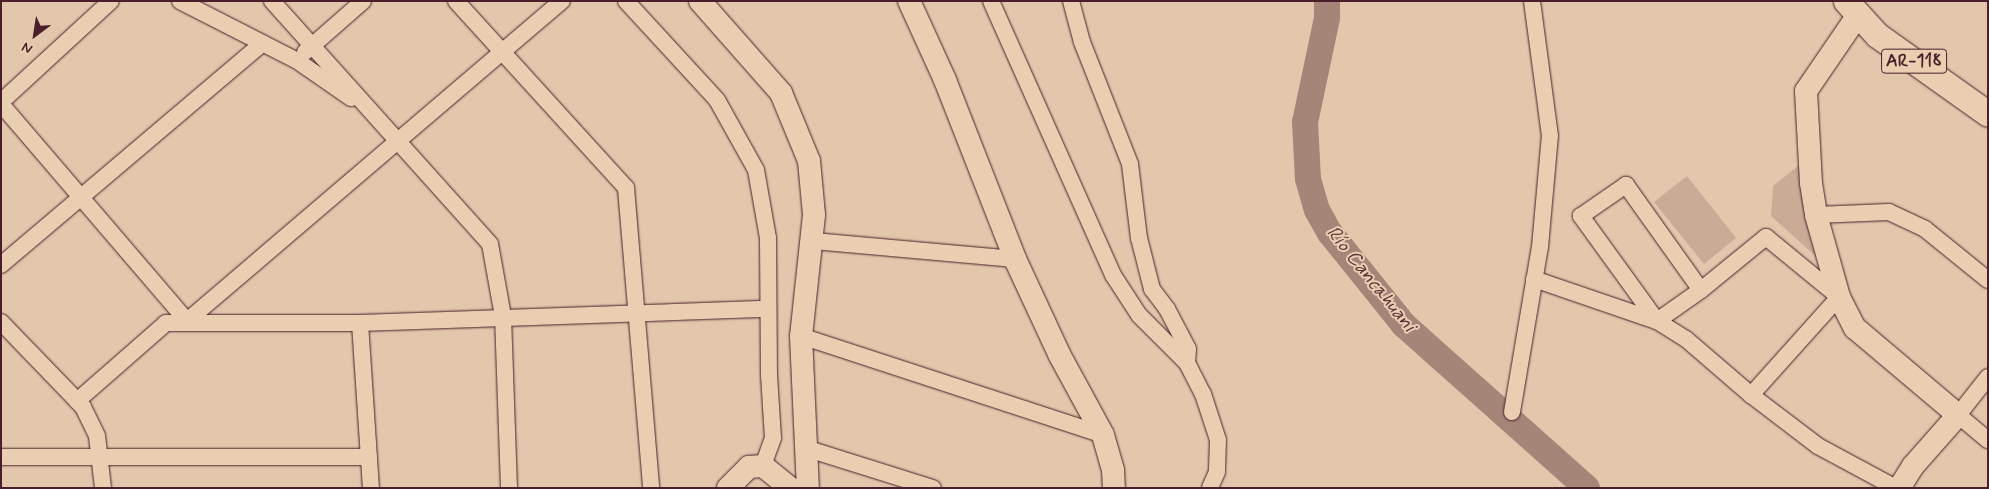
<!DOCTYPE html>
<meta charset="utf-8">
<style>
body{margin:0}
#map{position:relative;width:1989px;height:489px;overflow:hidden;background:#e3c7ac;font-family:Mynerve,sans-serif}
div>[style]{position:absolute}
.green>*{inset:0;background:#caab96}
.river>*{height:26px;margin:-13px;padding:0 13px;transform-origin:13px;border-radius:13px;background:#a68579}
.roads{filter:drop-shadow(0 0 1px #4a1f2b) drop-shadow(0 0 1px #4a1f2b)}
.street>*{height:16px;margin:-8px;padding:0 8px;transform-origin:8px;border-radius:8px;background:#e9ceb1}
.secondary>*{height:22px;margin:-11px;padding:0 11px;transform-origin:11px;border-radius:11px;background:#e9ceb1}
.primary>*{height:25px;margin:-12.5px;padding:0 12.5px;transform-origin:12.5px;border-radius:12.5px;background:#e9ceb1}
span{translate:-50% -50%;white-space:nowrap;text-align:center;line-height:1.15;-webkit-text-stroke:4px #e9ceb1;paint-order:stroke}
.shield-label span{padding:1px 4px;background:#e9ceb1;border:1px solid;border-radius:4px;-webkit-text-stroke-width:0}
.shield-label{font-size:18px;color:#4a1f2b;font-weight:700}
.water-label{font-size:20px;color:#5c333b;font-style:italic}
.frame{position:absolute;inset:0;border:2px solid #4a1f2b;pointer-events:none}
.north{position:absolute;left:10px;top:10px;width:50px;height:50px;-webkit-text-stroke:4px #e9ceb1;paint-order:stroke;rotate:211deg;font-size:14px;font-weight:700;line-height:20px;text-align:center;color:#4a1f2b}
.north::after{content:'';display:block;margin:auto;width:18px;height:22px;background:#4a1f2b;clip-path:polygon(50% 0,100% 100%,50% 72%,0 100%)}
</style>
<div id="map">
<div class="green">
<div style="clip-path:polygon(1799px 165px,1821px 261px,1771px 216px,1773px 186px)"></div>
<div style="clip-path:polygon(1687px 176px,1736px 238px,1704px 264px,1654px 202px)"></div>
</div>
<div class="river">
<div style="left:1327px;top:1px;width:17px;rotate:90deg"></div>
<div style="left:1327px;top:18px;width:106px;rotate:101.9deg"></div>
<div style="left:1305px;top:122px;width:57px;rotate:87deg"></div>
<div style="left:1308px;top:179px;width:32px;rotate:74deg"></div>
<div style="left:1317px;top:210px;width:26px;rotate:61deg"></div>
<div style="left:1330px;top:233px;width:118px;rotate:51.2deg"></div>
<div style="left:1404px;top:325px;width:245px;rotate:41.7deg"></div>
</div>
<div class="roads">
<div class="street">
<div style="left:180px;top:1px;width:130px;rotate:27deg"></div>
<div style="left:296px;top:60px;width:67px;rotate:34.6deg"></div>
<div style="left:272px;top:1px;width:326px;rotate:48.1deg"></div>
<div style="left:490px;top:244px;width:73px;rotate:79.8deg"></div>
<div style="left:503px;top:316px;width:172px;rotate:88deg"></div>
<div style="left:456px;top:1px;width:253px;rotate:47.7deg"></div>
<div style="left:626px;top:188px;width:301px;rotate:85.2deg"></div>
<div style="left:626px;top:1px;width:134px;rotate:47.4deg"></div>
<div style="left:717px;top:100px;width:80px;rotate:60.9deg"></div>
<div style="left:756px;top:170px;width:69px;rotate:80deg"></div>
<div style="left:768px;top:238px;width:137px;rotate:89.6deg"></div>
<div style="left:769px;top:375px;width:63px;rotate:86.4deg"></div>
<div style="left:773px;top:438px;width:30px;rotate:110deg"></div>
<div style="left:991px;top:1px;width:300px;rotate:66deg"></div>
<div style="left:1113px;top:275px;width:48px;rotate:57deg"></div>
<div style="left:1139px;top:315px;width:68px;rotate:45deg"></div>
<div style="left:1187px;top:363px;width:35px;rotate:63deg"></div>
<div style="left:1203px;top:394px;width:48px;rotate:71.9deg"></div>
<div style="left:1218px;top:440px;width:32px;rotate:92deg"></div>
<div style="left:1217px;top:472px;width:17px;rotate:114deg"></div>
<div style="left:1071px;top:1px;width:42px;rotate:75deg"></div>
<div style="left:1082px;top:42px;width:131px;rotate:68.5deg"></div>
<div style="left:1130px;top:164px;width:75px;rotate:83.1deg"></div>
<div style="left:1139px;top:238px;width:53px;rotate:75.7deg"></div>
<div style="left:1152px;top:289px;width:25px;rotate:53deg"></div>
<div style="left:1167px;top:309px;width:45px;rotate:62.3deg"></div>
<div style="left:1188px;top:349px;width:14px;rotate:94deg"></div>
<div style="left:305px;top:52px;width:77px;rotate:-41.3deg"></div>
<div style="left:1px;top:102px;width:149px;rotate:-42.6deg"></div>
<div style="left:1px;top:104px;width:286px;rotate:49.4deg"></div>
<div style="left:1816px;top:215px;width:73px;rotate:-2.4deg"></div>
<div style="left:1889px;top:212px;width:40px;rotate:25deg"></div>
<div style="left:1925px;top:229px;width:81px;rotate:39deg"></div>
<div style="left:813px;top:241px;width:203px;rotate:5.1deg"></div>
<div style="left:1px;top:265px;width:343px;rotate:-40.3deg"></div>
<div style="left:1534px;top:279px;width:130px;rotate:18.9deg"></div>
<div style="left:1657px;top:321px;width:34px;rotate:32deg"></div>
<div style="left:1686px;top:339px;width:86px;rotate:40.7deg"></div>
<div style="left:1751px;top:395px;width:84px;rotate:37.3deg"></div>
<div style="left:1818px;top:446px;width:89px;rotate:28.3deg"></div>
<div style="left:187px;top:321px;width:493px;rotate:-40.5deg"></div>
<div style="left:1657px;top:321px;width:54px;rotate:-35.2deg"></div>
<div style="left:1701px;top:290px;width:84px;rotate:-39.2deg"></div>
<div style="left:1766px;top:237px;width:94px;rotate:39.4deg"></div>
<div style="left:1839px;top:297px;width:132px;rotate:131.9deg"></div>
<div style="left:1657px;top:321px;width:130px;rotate:-125.9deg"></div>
<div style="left:1581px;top:216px;width:55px;rotate:-34.6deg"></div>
<div style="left:1626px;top:185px;width:129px;rotate:54.5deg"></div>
<div style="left:1px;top:322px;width:118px;rotate:46deg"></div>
<div style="left:83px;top:407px;width:32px;rotate:64deg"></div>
<div style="left:97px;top:436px;width:52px;rotate:83.4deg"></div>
<div style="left:360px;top:323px;width:165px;rotate:86.2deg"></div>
<div style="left:801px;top:336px;width:318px;rotate:18.1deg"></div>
<div style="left:1988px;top:377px;width:48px;rotate:128.3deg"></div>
<div style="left:1958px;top:415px;width:39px;rotate:40deg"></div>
<div style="left:77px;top:401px;width:118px;rotate:-41.2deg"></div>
<div style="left:166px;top:323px;width:194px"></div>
<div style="left:360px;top:323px;width:407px;rotate:-2deg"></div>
<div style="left:1512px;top:412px;width:167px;rotate:-80.4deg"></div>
<div style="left:1540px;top:247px;width:111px;rotate:-84.9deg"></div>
<div style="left:1550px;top:136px;width:136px;rotate:-97.6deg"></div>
<div style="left:805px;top:448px;width:134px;rotate:17.4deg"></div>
<div style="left:1px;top:457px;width:368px"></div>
</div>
<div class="secondary">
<div style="left:700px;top:1px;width:123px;rotate:48.6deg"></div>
<div style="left:781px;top:93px;width:74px;rotate:67.6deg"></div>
<div style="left:809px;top:161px;width:54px;rotate:84.7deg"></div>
<div style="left:814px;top:215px;width:122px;rotate:96.1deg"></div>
<div style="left:801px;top:336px;width:152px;rotate:87.4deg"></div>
<div style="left:909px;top:1px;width:87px;rotate:65.5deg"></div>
<div style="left:945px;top:80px;width:192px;rotate:68.6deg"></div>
<div style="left:1015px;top:259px;width:105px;rotate:65.1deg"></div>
<div style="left:1059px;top:354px;width:92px;rotate:61.5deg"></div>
<div style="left:1103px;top:435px;width:36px;rotate:74deg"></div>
<div style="left:1113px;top:470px;width:18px;rotate:87deg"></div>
<div style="left:1858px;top:15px;width:92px;rotate:124.4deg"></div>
<div style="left:1806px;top:91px;width:92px;rotate:86.9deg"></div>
<div style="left:1811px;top:183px;width:32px;rotate:81deg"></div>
<div style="left:1816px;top:215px;width:85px;rotate:74.3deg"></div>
<div style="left:1839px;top:297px;width:35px;rotate:63deg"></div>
<div style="left:1855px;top:328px;width:135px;rotate:40.2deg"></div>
<div style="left:1958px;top:415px;width:68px;rotate:131.4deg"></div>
<div style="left:1913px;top:466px;width:26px;rotate:122deg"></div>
<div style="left:728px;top:488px;width:30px;rotate:-45deg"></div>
<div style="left:749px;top:467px;width:14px;rotate:-4deg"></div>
<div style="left:763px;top:466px;width:35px;rotate:39deg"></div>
</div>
<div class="primary">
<div style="left:1846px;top:1px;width:46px;rotate:47.6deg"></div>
<div style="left:1877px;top:35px;width:136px;rotate:35.4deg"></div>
</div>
</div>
<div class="shield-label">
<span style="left:1914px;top:61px">AR-118</span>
</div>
<div class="water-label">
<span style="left:1371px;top:279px;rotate:51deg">Río Cancahuani</span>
</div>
<div class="frame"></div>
<div class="north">N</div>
</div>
